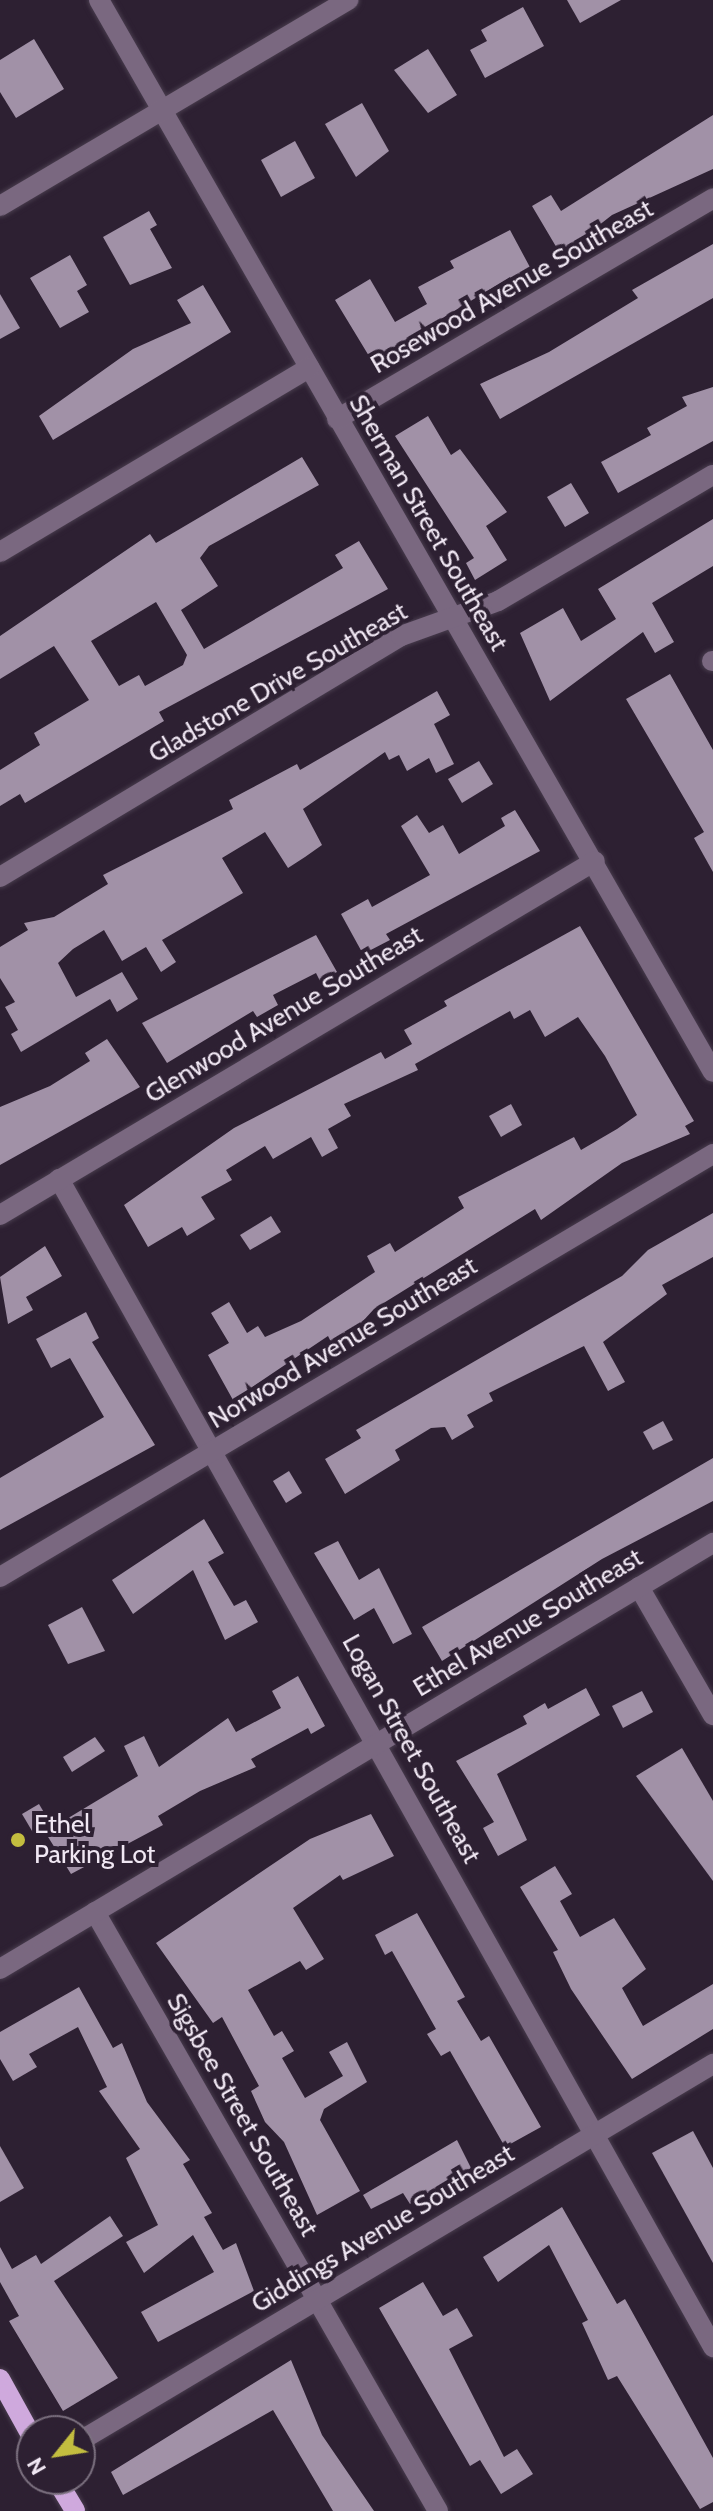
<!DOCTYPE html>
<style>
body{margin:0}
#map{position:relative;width:713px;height:2511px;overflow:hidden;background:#2d2032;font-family:Cabin,sans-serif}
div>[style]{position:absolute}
.building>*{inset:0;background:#a191a7}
.roads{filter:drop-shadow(0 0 2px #483c4d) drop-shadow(0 0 2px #483c4d)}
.minor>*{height:20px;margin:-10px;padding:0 10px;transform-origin:10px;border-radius:10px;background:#7a6880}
.major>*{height:20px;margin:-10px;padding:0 10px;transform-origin:10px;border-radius:10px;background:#cfa9dd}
.dots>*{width:22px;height:22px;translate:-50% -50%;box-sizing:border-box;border:4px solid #2d2032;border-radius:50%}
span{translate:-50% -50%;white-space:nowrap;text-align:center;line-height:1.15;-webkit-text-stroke:8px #2d2032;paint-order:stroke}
.street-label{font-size:26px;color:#f0e7f3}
.poi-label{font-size:26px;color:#f0e7f3}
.left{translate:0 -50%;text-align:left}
.north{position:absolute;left:16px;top:2415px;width:80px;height:80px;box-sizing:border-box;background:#2d2032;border:2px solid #7b707f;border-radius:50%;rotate:240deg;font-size:22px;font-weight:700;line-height:32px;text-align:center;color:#f0e7f3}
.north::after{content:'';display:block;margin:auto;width:28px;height:36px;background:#c3bd3f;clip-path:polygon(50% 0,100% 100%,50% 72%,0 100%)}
</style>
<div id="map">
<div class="building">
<div style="clip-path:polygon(567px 0,621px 0,580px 23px)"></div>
<div style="clip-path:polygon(523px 7px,544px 46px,485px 78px,470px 50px,487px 41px,481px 30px)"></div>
<div style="clip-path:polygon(34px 39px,64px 89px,16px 118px,0 92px,0 60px)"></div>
<div style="clip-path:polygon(428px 49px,457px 95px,428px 113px,394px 70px)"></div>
<div style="clip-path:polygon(362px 103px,389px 151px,356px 177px,325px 124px)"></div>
<div style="clip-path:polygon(713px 115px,713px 169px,612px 215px,561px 255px,532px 206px,551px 195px,561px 211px)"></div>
<div style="clip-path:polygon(295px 141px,315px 178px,281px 197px,261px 160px)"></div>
<div style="clip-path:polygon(149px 211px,157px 225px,150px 229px,172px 268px,130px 285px,103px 237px)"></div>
<div style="clip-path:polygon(510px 230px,532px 271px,513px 282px,510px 277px,372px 361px,335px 300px,370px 279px,395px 322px,427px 304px,418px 287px,454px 268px,450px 261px)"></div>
<div style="clip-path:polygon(713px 244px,713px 298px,500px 419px,480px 384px,549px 352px,638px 298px,632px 290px)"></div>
<div style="clip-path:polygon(70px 255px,87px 285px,77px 291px,89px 312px,60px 328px,30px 278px)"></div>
<div style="clip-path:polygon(203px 285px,231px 332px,53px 440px,39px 416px,133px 349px,191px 323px,177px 300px)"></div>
<div style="clip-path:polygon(0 294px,20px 328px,0 339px)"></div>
<div style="clip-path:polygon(713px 387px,713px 441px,618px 493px,601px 462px,651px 435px,647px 428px,687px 406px,682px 397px)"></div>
<div style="clip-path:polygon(428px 416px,451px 455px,460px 449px,507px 512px,486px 526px,507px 560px,475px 580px,466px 563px,474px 558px,395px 436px)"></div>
<div style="clip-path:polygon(evenodd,302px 457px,319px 485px,209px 546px,200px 558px,218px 586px,181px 610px,204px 649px,343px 568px,335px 555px,359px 541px,388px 589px,159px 712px,164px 721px,25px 803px,20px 794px,0 806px,0 770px,40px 745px,34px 733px,89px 700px,54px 646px,0 679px,0 636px,150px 534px,156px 543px,302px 457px,156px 602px,187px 655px,183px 665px,145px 686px,139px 675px,119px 686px,91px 641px,156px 602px)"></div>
<div style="clip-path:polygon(571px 483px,589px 513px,565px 527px,547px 497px)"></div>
<div style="clip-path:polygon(713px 519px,713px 566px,652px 603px,674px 642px,655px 653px,643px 632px,550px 701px,520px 633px,563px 608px,581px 641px,616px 619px,598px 589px)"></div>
<div style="clip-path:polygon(670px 674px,713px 750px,713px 872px,694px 838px,704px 832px,626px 699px)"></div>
<div style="clip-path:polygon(437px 691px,450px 715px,434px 724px,454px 764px,436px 773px,429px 758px,407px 771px,399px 755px,389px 760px,385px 752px,303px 809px,322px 845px,305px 857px,288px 868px,265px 832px,222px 858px,243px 893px,162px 940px,176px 962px,161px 972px,146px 947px,122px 961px,104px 930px,73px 949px,58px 963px,76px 997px,122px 972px,138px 999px,117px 1012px,110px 999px,21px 1052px,11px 1034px,18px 1030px,5px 1007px,15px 1002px,0 978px,0 947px,28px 930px,24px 923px,54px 917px,108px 884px,103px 875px,233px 809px,229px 800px,297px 764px,300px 770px)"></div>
<div style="clip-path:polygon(479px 761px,493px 784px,462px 803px,448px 779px)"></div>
<div style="clip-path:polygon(515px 810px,540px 851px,386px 934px,390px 940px,363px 954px,341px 914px,368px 899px,372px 907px,430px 875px,401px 826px,417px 815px,429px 833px,443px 825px,459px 854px,505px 826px,501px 818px)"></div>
<div style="clip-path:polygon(580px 926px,694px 1121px,685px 1126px,690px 1134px,622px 1163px,541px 1220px,535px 1209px,374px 1309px,352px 1333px,332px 1344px,328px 1336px,233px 1400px,208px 1355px,229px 1343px,211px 1313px,229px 1302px,247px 1333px,258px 1326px,265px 1337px,301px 1321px,375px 1272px,367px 1256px,390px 1243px,395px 1252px,464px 1208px,458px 1197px,574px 1137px,581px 1150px,617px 1129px,637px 1115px,605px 1056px,578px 1017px,545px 1037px,530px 1010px,514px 1019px,510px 1011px,415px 1064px,418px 1070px,344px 1104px,351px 1116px,328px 1129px,338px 1148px,322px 1157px,311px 1137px,273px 1159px,265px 1146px,226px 1170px,232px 1180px,201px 1197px,215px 1219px,187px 1236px,182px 1227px,148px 1247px,124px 1205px,234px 1128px,381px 1052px,385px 1059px,412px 1044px,404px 1030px,447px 1006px,444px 1001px)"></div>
<div style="clip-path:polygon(316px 935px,337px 972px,320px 981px,316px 973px,273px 995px,278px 1005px,257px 1017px,253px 1011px,167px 1063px,142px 1023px)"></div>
<div style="clip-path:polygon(107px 1039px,140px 1087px,0 1165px,0 1107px,50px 1086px,90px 1061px,85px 1053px)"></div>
<div style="clip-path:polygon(511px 1104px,522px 1125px,501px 1137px,489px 1116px)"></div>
<div style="clip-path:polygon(713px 1213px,713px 1257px,662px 1285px,667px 1294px,603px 1342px,625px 1382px,608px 1391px,584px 1346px,489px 1393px,493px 1401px,467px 1415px,474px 1427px,452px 1440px,445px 1427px,431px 1428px,395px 1450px,400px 1460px,345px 1494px,325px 1459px,361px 1438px,356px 1430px,622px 1276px,648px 1250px)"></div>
<div style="clip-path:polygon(271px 1216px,281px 1232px,250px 1250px,240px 1235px)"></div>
<div style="clip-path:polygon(45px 1246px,62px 1276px,26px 1297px,33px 1310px,8px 1324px,0 1277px)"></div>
<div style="clip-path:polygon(86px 1312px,99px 1338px,92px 1342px,155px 1445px,0 1530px,0 1478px,104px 1417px,70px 1358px,51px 1368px,36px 1339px)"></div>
<div style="clip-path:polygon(663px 1421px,673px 1440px,653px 1450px,643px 1432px)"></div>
<div style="clip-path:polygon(713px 1458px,713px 1501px,602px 1559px,442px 1661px,422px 1627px)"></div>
<div style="clip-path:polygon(289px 1471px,302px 1493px,286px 1503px,273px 1481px)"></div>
<div style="clip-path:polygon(204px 1519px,224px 1553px,208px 1562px,234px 1606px,246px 1600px,258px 1622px,225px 1640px,193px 1570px,133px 1614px,112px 1580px)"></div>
<div style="clip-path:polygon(338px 1541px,359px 1580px,379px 1568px,412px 1634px,393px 1644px,374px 1608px,354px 1620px,314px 1553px)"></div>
<div style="clip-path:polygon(82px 1607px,105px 1651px,68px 1664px,48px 1625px)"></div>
<div style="clip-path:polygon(298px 1676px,325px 1726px,311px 1734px,308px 1728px,251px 1759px,256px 1767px,200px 1791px,158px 1816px,163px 1825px,71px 1874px,45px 1832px,138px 1776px,124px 1746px,144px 1736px,159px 1767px,228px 1718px,236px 1732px,281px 1708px,272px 1691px)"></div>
<div style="clip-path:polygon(586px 1688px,600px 1715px,497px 1774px,527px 1840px,498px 1856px,483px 1828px,494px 1822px,456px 1761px,527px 1724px,523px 1716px,545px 1703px,548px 1709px)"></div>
<div style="clip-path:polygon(642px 1691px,653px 1712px,623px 1728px,612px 1706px)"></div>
<div style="clip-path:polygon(95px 1737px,105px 1751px,72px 1772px,63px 1757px)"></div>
<div style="clip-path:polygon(682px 1748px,713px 1801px,713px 1881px,636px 1776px)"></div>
<div style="clip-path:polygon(39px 1804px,52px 1826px,35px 1836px,22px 1814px)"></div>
<div style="clip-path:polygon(371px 1814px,394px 1856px,343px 1880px,340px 1875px,293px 1908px,324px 1959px,306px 1970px,300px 1961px,248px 1990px,274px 2036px,282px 2031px,294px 2051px,282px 2058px,305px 2098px,343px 2076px,329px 2052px,347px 2042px,367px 2082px,324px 2109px,320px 2120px,360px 2191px,317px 2215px,284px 2142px,265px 2122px,251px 2091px,259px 2086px,222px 2017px,213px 2023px,156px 1943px,310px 1839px)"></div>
<div style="clip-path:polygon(555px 1866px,572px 1894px,560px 1901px,580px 1937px,614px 1918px,646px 1969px,622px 1988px,643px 2026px,713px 1984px,713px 2029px,632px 2079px,571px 1989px,553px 1952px,558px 1950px,520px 1887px)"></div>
<div style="clip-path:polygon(417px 1913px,465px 1997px,457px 2001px,481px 2041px,489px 2036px,541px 2127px,505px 2147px,450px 2051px,441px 2056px,427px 2034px,436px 2029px,392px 1951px,385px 1955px,375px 1935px)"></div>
<div style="clip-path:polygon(79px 1987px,113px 2048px,122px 2043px,147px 2102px,190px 2160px,183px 2164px,212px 2213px,204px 2217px,223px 2250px,236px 2243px,254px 2291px,158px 2342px,141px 2312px,214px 2272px,193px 2235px,144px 2273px,126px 2242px,158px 2225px,126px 2158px,140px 2149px,99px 2091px,107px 2087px,78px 2027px,29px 2054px,37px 2067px,13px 2081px,0 2059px,0 2032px)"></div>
<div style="clip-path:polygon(693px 2131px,713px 2168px,713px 2263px,652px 2153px)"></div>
<div style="clip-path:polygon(457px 2140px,471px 2168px,410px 2204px,403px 2193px,371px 2209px,363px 2195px)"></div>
<div style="clip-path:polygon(0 2146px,24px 2188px,0 2202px)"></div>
<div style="clip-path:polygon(562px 2207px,617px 2304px,625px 2299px,713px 2458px,713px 2502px,700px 2509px,617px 2376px,608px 2380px,582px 2323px,588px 2320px,549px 2245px,498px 2282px,483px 2257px)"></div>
<div style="clip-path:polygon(110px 2216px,123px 2236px,54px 2281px,118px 2378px,63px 2411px,9px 2321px,19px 2316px,0 2282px,0 2247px,12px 2269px,36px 2255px,41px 2264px)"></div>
<div style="clip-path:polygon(423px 2282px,443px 2316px,457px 2308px,473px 2336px,449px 2349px,504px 2457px,517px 2449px,533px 2474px,501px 2494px,480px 2460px,470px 2466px,379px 2308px)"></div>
<div style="clip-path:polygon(291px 2360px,322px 2435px,374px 2511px,333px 2511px,273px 2410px,123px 2495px,111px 2472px)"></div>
</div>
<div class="roads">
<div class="minor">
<div style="left:99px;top:0;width:1235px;rotate:60.2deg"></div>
<div style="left:0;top:206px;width:405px;rotate:-30.6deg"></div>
<div style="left:337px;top:419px;width:436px;rotate:-30.4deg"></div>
<div style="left:0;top:552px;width:360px;rotate:-30.8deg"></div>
<div style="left:712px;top:661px;width:1px"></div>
<div style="left:0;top:877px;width:468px;rotate:-31deg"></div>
<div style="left:401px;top:636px;width:103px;rotate:-19.8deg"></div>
<div style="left:498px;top:601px;width:249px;rotate:-30.4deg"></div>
<div style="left:59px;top:1179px;width:1339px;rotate:60.75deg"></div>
<div style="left:0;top:1215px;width:692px;rotate:-30.75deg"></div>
<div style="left:0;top:1577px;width:829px;rotate:-30.68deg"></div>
<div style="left:639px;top:1587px;width:148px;rotate:60deg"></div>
<div style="left:95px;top:1912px;width:690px;rotate:60.2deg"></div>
<div style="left:0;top:1969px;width:831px;rotate:-30.86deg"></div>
<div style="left:80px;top:2441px;width:737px;rotate:-30.78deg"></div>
</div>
<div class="major">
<div style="left:0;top:2379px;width:66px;rotate:61.1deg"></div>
<div style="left:56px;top:2479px;width:37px;rotate:59deg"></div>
</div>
</div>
<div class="dots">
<div style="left:18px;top:1840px;background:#c3bd3f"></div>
</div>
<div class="street-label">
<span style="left:512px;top:287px;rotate:-30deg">Rosewood Avenue Southeast</span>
<span style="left:428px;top:523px;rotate:60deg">Sherman Street Southeast</span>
<span style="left:278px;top:683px;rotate:-30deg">Gladstone Drive Southeast</span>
<span style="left:284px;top:1015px;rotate:-31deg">Glenwood Avenue Southeast</span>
<span style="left:343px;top:1343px;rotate:-31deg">Norwood Avenue Southeast</span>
<span style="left:528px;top:1623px;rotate:-31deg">Ethel Avenue Southeast</span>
<span style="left:411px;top:1749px;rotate:61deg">Logan Street Southeast</span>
<span style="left:242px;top:2115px;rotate:60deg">Sigsbee Street Southeast</span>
<span style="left:383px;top:2229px;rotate:-31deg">Giddings Avenue Southeast</span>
</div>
<div class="poi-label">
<span class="left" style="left:34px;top:1840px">Ethel<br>Parking Lot</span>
</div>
<div class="north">N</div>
</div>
